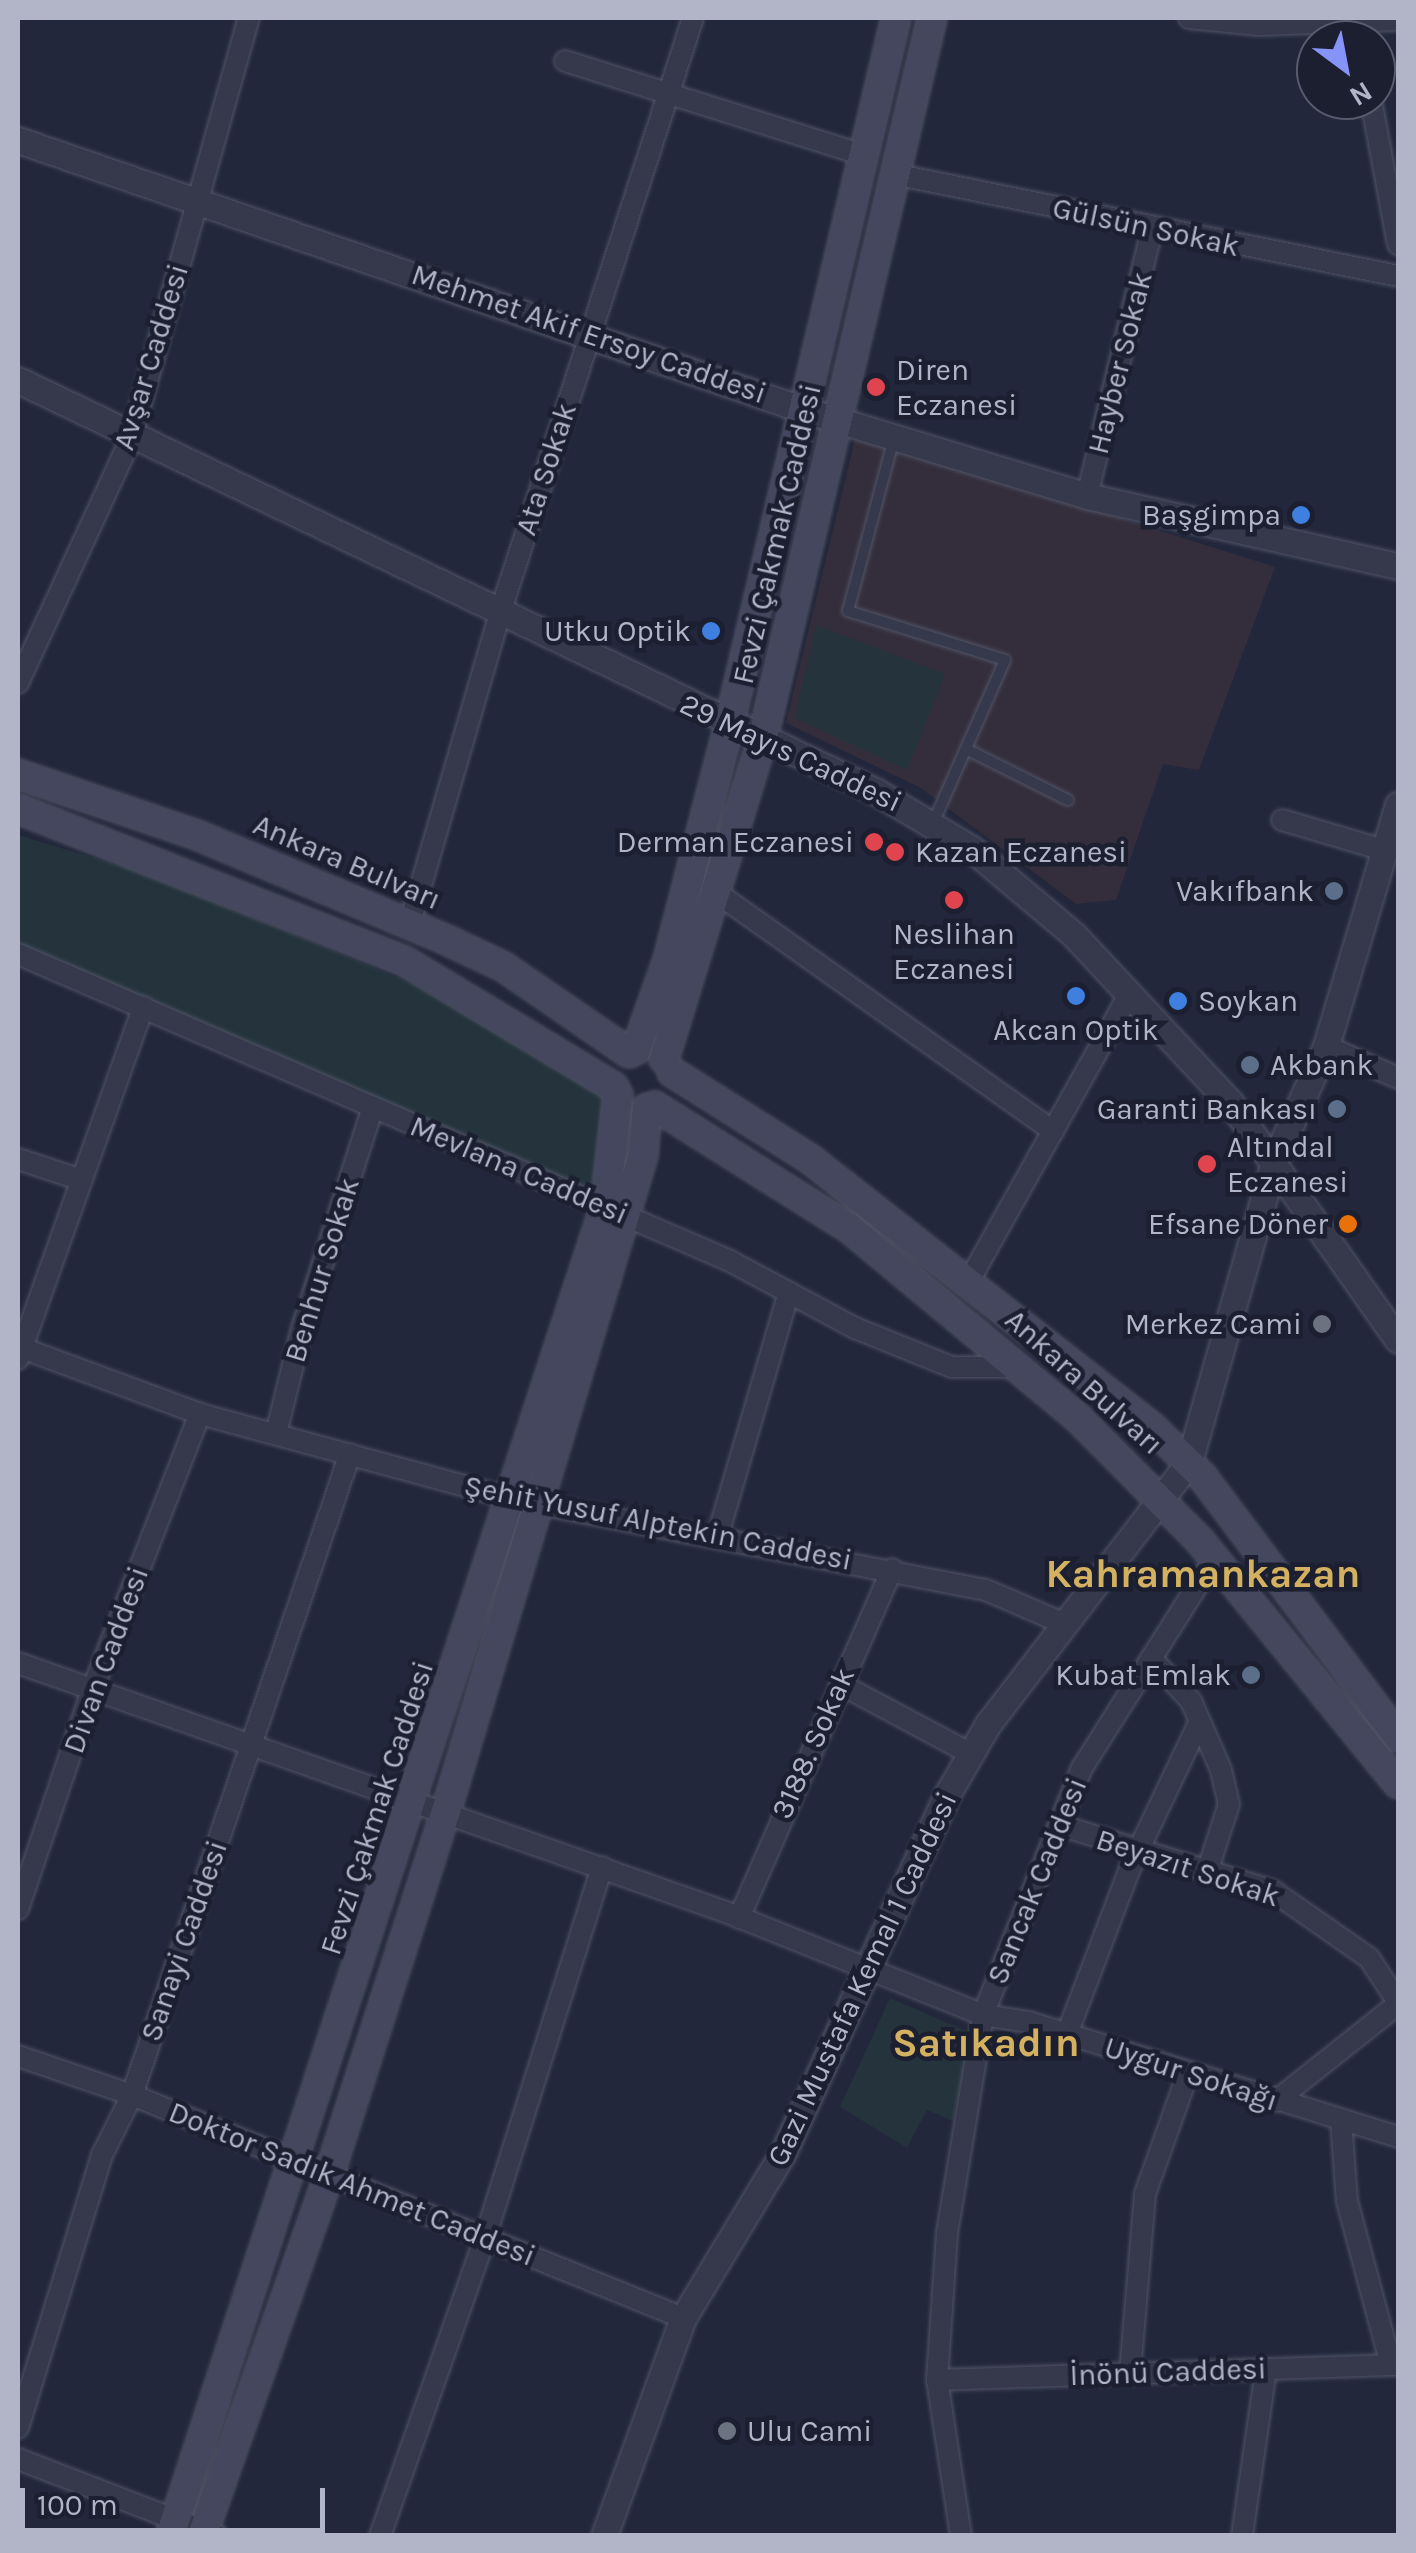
<!DOCTYPE html>
<meta charset="utf-8">
<style>
body{margin:0}
#map{position:relative;width:1416px;height:2553px;overflow:hidden;background:#22273b;font-family:Karla,sans-serif}
div>[style]{position:absolute}
.medical>*{inset:0;background:#342e3c}
.green>*{inset:0;background:#24333c}
.roads{filter:drop-shadow(0 0 2px #515466) drop-shadow(0 0 2px #515466)}
.service>*{height:10px;margin:-5px;padding:0 5px;transform-origin:5px;border-radius:5px;background:#36394b}
.minor>*{height:20px;margin:-10px;padding:0 10px;transform-origin:10px;border-radius:10px;background:#36394b}
.tertiary>*{height:25px;margin:-12.5px;padding:0 12.5px;transform-origin:12.5px;border-radius:12.5px;background:#36394b}
.secondary>*{height:28px;margin:-14px;padding:0 14px;transform-origin:14px;border-radius:14px;background:#44475e}
.dots>*{width:28px;height:28px;translate:-50% -50%;box-sizing:border-box;border:5px solid #1b1f30;border-radius:50%}
span{translate:-50% -50%;white-space:nowrap;text-align:center;line-height:1.15;-webkit-text-stroke:9px #1b1f30;paint-order:stroke}
.street-label{font-size:30px;color:#b2b4c7}
.poi-label{font-size:30px;color:#b2b4c7}
.left{translate:0 -50%;text-align:left}
.right{translate:-100% -50%;text-align:right}
.district-label{font-size:40px;color:#d4b160;font-weight:700}
.frame{position:absolute;inset:0;border:20px solid #b2b4c7;pointer-events:none}
.north{position:absolute;left:1296px;top:20px;width:100px;height:100px;box-sizing:border-box;background:#1b1f30;border:2px solid #575b6c;border-radius:50%;rotate:148deg;font-size:28px;font-weight:700;line-height:40px;text-align:center;color:#b2b4c7}
.north::after{content:'';display:block;margin:auto;width:35px;height:45px;background:#8694f7;clip-path:polygon(50% 0,100% 100%,50% 72%,0 100%)}
.scale{position:absolute;left:20px;top:2488px;width:305px;height:45px;box-sizing:border-box;border:5px solid #b2b4c7;border-top:0;padding-left:12px;font-size:30px;line-height:35px;white-space:nowrap;color:#b2b4c7;-webkit-text-stroke:8px #1b1f30;paint-order:stroke}
</style>
<div id="map">
<div class="medical">
<div style="clip-path:polygon(856px 435px,1275px 567px,1199px 770px,1163px 764px,1116px 900px,1076px 904px,921px 788px,786px 723px)"></div>
</div>
<div class="green">
<div style="clip-path:polygon(816px 625px,945px 674px,907px 770px,795px 718px)"></div>
<div style="clip-path:polygon(18px 835px,148px 874px,416px 985px,607px 1096px,598px 1195px,18px 944px)"></div>
<div style="clip-path:polygon(890px 1998px,971px 2033px,953px 2121px,927px 2110px,907px 2148px,840px 2107px)"></div>
</div>
<div class="roads">
<div class="service">
<div style="left:894px;top:438px;width:179px;rotate:104.9deg"></div>
<div style="left:848px;top:611px;width:164px;rotate:17.3deg"></div>
<div style="left:1005px;top:660px;width:178px;rotate:113.8deg"></div>
<div style="left:966px;top:749px;width:114px;rotate:26.6deg"></div>
</div>
<div class="minor">
<div style="left:1189px;top:18px;width:70px;rotate:5.7deg"></div>
<div style="left:1259px;top:25px;width:139px;rotate:-2.1deg"></div>
<div style="left:565px;top:61px;width:312px;rotate:17.5deg"></div>
<div style="left:1371px;top:100px;width:147px;rotate:79.4deg"></div>
<div style="left:894px;top:174px;width:514px;rotate:11.44deg"></div>
<div style="left:1087px;top:496px;width:274px;rotate:-76.3deg"></div>
<div style="left:18px;top:683px;width:272px;rotate:-65.2deg"></div>
<div style="left:132px;top:436px;width:434px;rotate:-74.4deg"></div>
<div style="left:1282px;top:820px;width:105px;rotate:16.5deg"></div>
<div style="left:717px;top:893px;width:412px;rotate:35.3deg"></div>
<div style="left:410px;top:923px;width:326px;rotate:-73.8deg"></div>
<div style="left:501px;top:610px;width:622px;rotate:-72.03deg"></div>
<div style="left:18px;top:954px;width:775px;rotate:23.32deg"></div>
<div style="left:730px;top:1261px;width:142px;rotate:28.2deg"></div>
<div style="left:855px;top:1328px;width:105px;rotate:21.9deg"></div>
<div style="left:952px;top:1367px;width:69px"></div>
<div style="left:1326px;top:1046px;width:79px;rotate:24deg"></div>
<div style="left:18px;top:1159px;width:66px;rotate:18.4deg"></div>
<div style="left:969px;top:1281px;width:330px;rotate:-60.8deg"></div>
<div style="left:22px;top:1348px;width:190px;rotate:20.3deg"></div>
<div style="left:200px;top:1414px;width:324px;rotate:15.2deg"></div>
<div style="left:513px;top:1499px;width:482px;rotate:10.9deg"></div>
<div style="left:986px;top:1590px;width:86px;rotate:23.3deg"></div>
<div style="left:18px;top:1359px;width:374px;rotate:-70.4deg"></div>
<div style="left:276px;top:1434px;width:109px;rotate:-76.2deg"></div>
<div style="left:302px;top:1328px;width:232px;rotate:-72.2deg"></div>
<div style="left:717px;top:1538px;width:256px;rotate:-73.7deg"></div>
<div style="left:1151px;top:1658px;width:59px;rotate:47.1deg"></div>
<div style="left:1191px;top:1701px;width:75px;rotate:66.5deg"></div>
<div style="left:1221px;top:1770px;width:35px;rotate:77deg"></div>
<div style="left:1229px;top:1804px;width:68px;rotate:107.9deg"></div>
<div style="left:18px;top:1663px;width:751px;rotate:19.38deg"></div>
<div style="left:726px;top:1912px;width:277px;rotate:21.8deg"></div>
<div style="left:983px;top:2015px;width:47px;rotate:8.7deg"></div>
<div style="left:1029px;top:2022px;width:387px;rotate:17.3deg"></div>
<div style="left:840px;top:1684px;width:149px;rotate:28.1deg"></div>
<div style="left:1059px;top:1825px;width:224px;rotate:17.1deg"></div>
<div style="left:1273px;top:1891px;width:117px;rotate:34.9deg"></div>
<div style="left:1369px;top:1958px;width:53px;rotate:56.6deg"></div>
<div style="left:18px;top:1909px;width:228px;rotate:-71.3deg"></div>
<div style="left:91px;top:1693px;width:300px;rotate:-68.7deg"></div>
<div style="left:739px;top:1918px;width:381px;rotate:-66.3deg"></div>
<div style="left:1067px;top:2034px;width:178px;rotate:-69.2deg"></div>
<div style="left:1130px;top:1868px;width:161px;rotate:-64.6deg"></div>
<div style="left:18px;top:2056px;width:120px;rotate:18.9deg"></div>
<div style="left:132px;top:2095px;width:594px;rotate:22.03deg"></div>
<div style="left:1276px;top:2101px;width:156px;rotate:-38.5deg"></div>
<div style="left:1341px;top:2120px;width:81px;rotate:85.8deg"></div>
<div style="left:1347px;top:2201px;width:170px;rotate:75deg"></div>
<div style="left:1130px;top:2373px;width:180px;rotate:-85.2deg"></div>
<div style="left:1145px;top:2194px;width:128px;rotate:-70.4deg"></div>
<div style="left:937px;top:2380px;width:461px;rotate:-1.9deg"></div>
<div style="left:18px;top:2428px;width:286px;rotate:-72.9deg"></div>
<div style="left:102px;top:2155px;width:67px;rotate:-63.4deg"></div>
<div style="left:132px;top:2095px;width:677px;rotate:-71.22deg"></div>
<div style="left:18px;top:2459px;width:214px;rotate:21.1deg"></div>
<div style="left:380px;top:2536px;width:316px;rotate:-70.6deg"></div>
<div style="left:485px;top:2238px;width:389px;rotate:-72.5deg"></div>
<div style="left:961px;top:2536px;width:158px;rotate:-98.7deg"></div>
<div style="left:937px;top:2380px;width:147px;rotate:-86.1deg"></div>
<div style="left:947px;top:2233px;width:221px;rotate:-80.6deg"></div>
<div style="left:983px;top:2015px;width:266px;rotate:-68.2deg"></div>
<div style="left:1082px;top:1768px;width:247px;rotate:-57.7deg"></div>
<div style="left:1242px;top:2536px;width:169px;rotate:-81.8deg"></div>
</div>
<div class="tertiary">
<div style="left:18px;top:140px;width:828px;rotate:18.96deg"></div>
<div style="left:801px;top:409px;width:299px;rotate:16.9deg"></div>
<div style="left:1087px;top:496px;width:319px;rotate:12.7deg"></div>
<div style="left:18px;top:380px;width:950px;rotate:25.62deg"></div>
<div style="left:875px;top:791px;width:113px;rotate:30.9deg"></div>
<div style="left:972px;top:849px;width:133px;rotate:40.1deg"></div>
<div style="left:1074px;top:935px;width:229px;rotate:47deg"></div>
<div style="left:1230px;top:1102px;width:291px;rotate:54.8deg"></div>
<div style="left:604px;top:2536px;width:232px;rotate:-70.1deg"></div>
<div style="left:683px;top:2318px;width:193px;rotate:-58.8deg"></div>
<div style="left:783px;top:2153px;width:396px;rotate:-65.4deg"></div>
<div style="left:948px;top:1793px;width:80px;rotate:-59.9deg"></div>
<div style="left:988px;top:1724px;width:330px;rotate:-52.5deg"></div>
<div style="left:1189px;top:1462px;width:315px;rotate:-74.2deg"></div>
<div style="left:1275px;top:1159px;width:124px;rotate:-65.7deg"></div>
<div style="left:1326px;top:1046px;width:252px;rotate:-73.4deg"></div>
</div>
<div class="secondary">
<div style="left:18px;top:774px;width:189px;rotate:18.8deg"></div>
<div style="left:197px;top:835px;width:276px;rotate:22.8deg"></div>
<div style="left:451px;top:942px;width:59px;rotate:25.3deg"></div>
<div style="left:504px;top:967px;width:152px;rotate:34.5deg"></div>
<div style="left:18px;top:809px;width:417px;rotate:21.5deg"></div>
<div style="left:406px;top:962px;width:243px;rotate:31deg"></div>
<div style="left:636px;top:1050px;width:96px;rotate:-70.4deg"></div>
<div style="left:668px;top:960px;width:243px;rotate:-75.4deg"></div>
<div style="left:729px;top:725px;width:726px;rotate:-76.71deg"></div>
<div style="left:664px;top:1059px;width:333px;rotate:-72.9deg"></div>
<div style="left:762px;top:741px;width:743px;rotate:-76.77deg"></div>
<div style="left:672px;top:1072px;width:163px;rotate:32.2deg"></div>
<div style="left:810px;top:1159px;width:437px;rotate:38.1deg"></div>
<div style="left:1154px;top:1429px;width:67px;rotate:44.4deg"></div>
<div style="left:1202px;top:1476px;width:326px;rotate:53.1deg"></div>
<div style="left:655px;top:1106px;width:229px;rotate:32.2deg"></div>
<div style="left:849px;top:1228px;width:296px;rotate:39.7deg"></div>
<div style="left:1077px;top:1417px;width:175px;rotate:45.2deg"></div>
<div style="left:1200px;top:1541px;width:313px;rotate:50.8deg"></div>
<div style="left:170px;top:2536px;width:1398px;rotate:-71.88deg"></div>
<div style="left:605px;top:1207px;width:113px;rotate:-83.4deg"></div>
<div style="left:202px;top:2536px;width:383px;rotate:-70.6deg"></div>
<div style="left:329px;top:2175px;width:382px;rotate:-72.2deg"></div>
<div style="left:446px;top:1811px;width:685px;rotate:-73.28deg"></div>
<div style="left:643px;top:1155px;width:47px;rotate:-85.1deg"></div>
</div>
</div>
<div class="dots">
<div style="left:876px;top:387px;background:#e0444e"></div>
<div style="left:1301px;top:515px;background:#3f7fe0"></div>
<div style="left:711px;top:631px;background:#3f7fe0"></div>
<div style="left:874px;top:842px;background:#e0444e"></div>
<div style="left:895px;top:852px;background:#e0444e"></div>
<div style="left:1334px;top:891px;background:#5c6f8a"></div>
<div style="left:954px;top:900px;background:#e0444e"></div>
<div style="left:1076px;top:996px;background:#3f7fe0"></div>
<div style="left:1178px;top:1001px;background:#3f7fe0"></div>
<div style="left:1250px;top:1065px;background:#5c6f8a"></div>
<div style="left:1337px;top:1109px;background:#5c6f8a"></div>
<div style="left:1207px;top:1164px;background:#e0444e"></div>
<div style="left:1348px;top:1224px;background:#e8710a"></div>
<div style="left:1322px;top:1324px;background:#6b7280"></div>
<div style="left:1251px;top:1675px;background:#5c6f8a"></div>
<div style="left:727px;top:2431px;background:#6b7280"></div>
</div>
<div class="street-label">
<span style="left:1146px;top:227px;rotate:12deg">Gülsün Sokak</span>
<span style="left:589px;top:334px;rotate:19deg">Mehmet Akif Ersoy Caddesi</span>
<span style="left:151px;top:357px;rotate:-73deg">Avşar Caddesi</span>
<span style="left:1120px;top:363px;rotate:-76deg">Hayber Sokak</span>
<span style="left:546px;top:469px;rotate:-72deg">Ata Sokak</span>
<span style="left:777px;top:534px;rotate:-77deg">Fevzi Çakmak Caddesi</span>
<span style="left:791px;top:753px;rotate:25deg">29 Mayıs Caddesi</span>
<span style="left:347px;top:862px;rotate:23deg">Ankara Bulvarı</span>
<span style="left:519px;top:1170px;rotate:23deg">Mevlana Caddesi</span>
<span style="left:322px;top:1270px;rotate:-73deg">Benhur Sokak</span>
<span style="left:1084px;top:1382px;rotate:42deg">Ankara Bulvarı</span>
<span style="left:658px;top:1523px;rotate:11deg">Şehit Yusuf Alptekin Caddesi</span>
<span style="left:106px;top:1660px;rotate:-70deg">Divan Caddesi</span>
<span style="left:813px;top:1743px;rotate:-66deg">3188. Sokak</span>
<span style="left:377px;top:1808px;rotate:-72deg">Fevzi Çakmak Caddesi</span>
<span style="left:1188px;top:1868px;rotate:18deg">Beyazıt Sokak</span>
<span style="left:1037px;top:1881px;rotate:-68deg">Sancak Caddesi</span>
<span style="left:184px;top:1941px;rotate:-71deg">Sanayi Caddesi</span>
<span style="left:862px;top:1979px;rotate:-65deg">Gazi Mustafa Kemal 1 Caddesi</span>
<span style="left:1191px;top:2074px;rotate:18deg">Uygur Sokağı</span>
<span style="left:352px;top:2184px;rotate:22deg">Doktor Sadık Ahmet Caddesi</span>
<span style="left:1168px;top:2372px;rotate:-2deg">İnönü Caddesi</span>
</div>
<div class="poi-label">
<span class="left" style="left:896px;top:387px">Diren<br>Eczanesi</span>
<span class="right" style="left:1281px;top:515px">Başgimpa</span>
<span class="right" style="left:691px;top:631px">Utku Optik</span>
<span class="right" style="left:854px;top:842px">Derman Eczanesi</span>
<span class="left" style="left:915px;top:852px">Kazan Eczanesi</span>
<span class="right" style="left:1314px;top:891px">Vakıfbank</span>
<span style="left:954px;top:951px">Neslihan<br>Eczanesi</span>
<span class="left" style="left:1198px;top:1001px">Soykan</span>
<span style="left:1076px;top:1030px">Akcan Optik</span>
<span class="left" style="left:1270px;top:1065px">Akbank</span>
<span class="right" style="left:1317px;top:1109px">Garanti Bankası</span>
<span class="left" style="left:1227px;top:1164px">Altındal<br>Eczanesi</span>
<span class="right" style="left:1328px;top:1224px">Efsane Döner</span>
<span class="right" style="left:1302px;top:1324px">Merkez Cami</span>
<span class="right" style="left:1231px;top:1675px">Kubat Emlak</span>
<span class="left" style="left:747px;top:2431px">Ulu Cami</span>
</div>
<div class="district-label">
<span style="left:1203px;top:1574px">Kahramankazan</span>
<span style="left:986px;top:2043px">Satıkadın</span>
</div>
<div class="frame"></div>
<div class="north">N</div>
<div class="scale">100 m</div>
</div>
